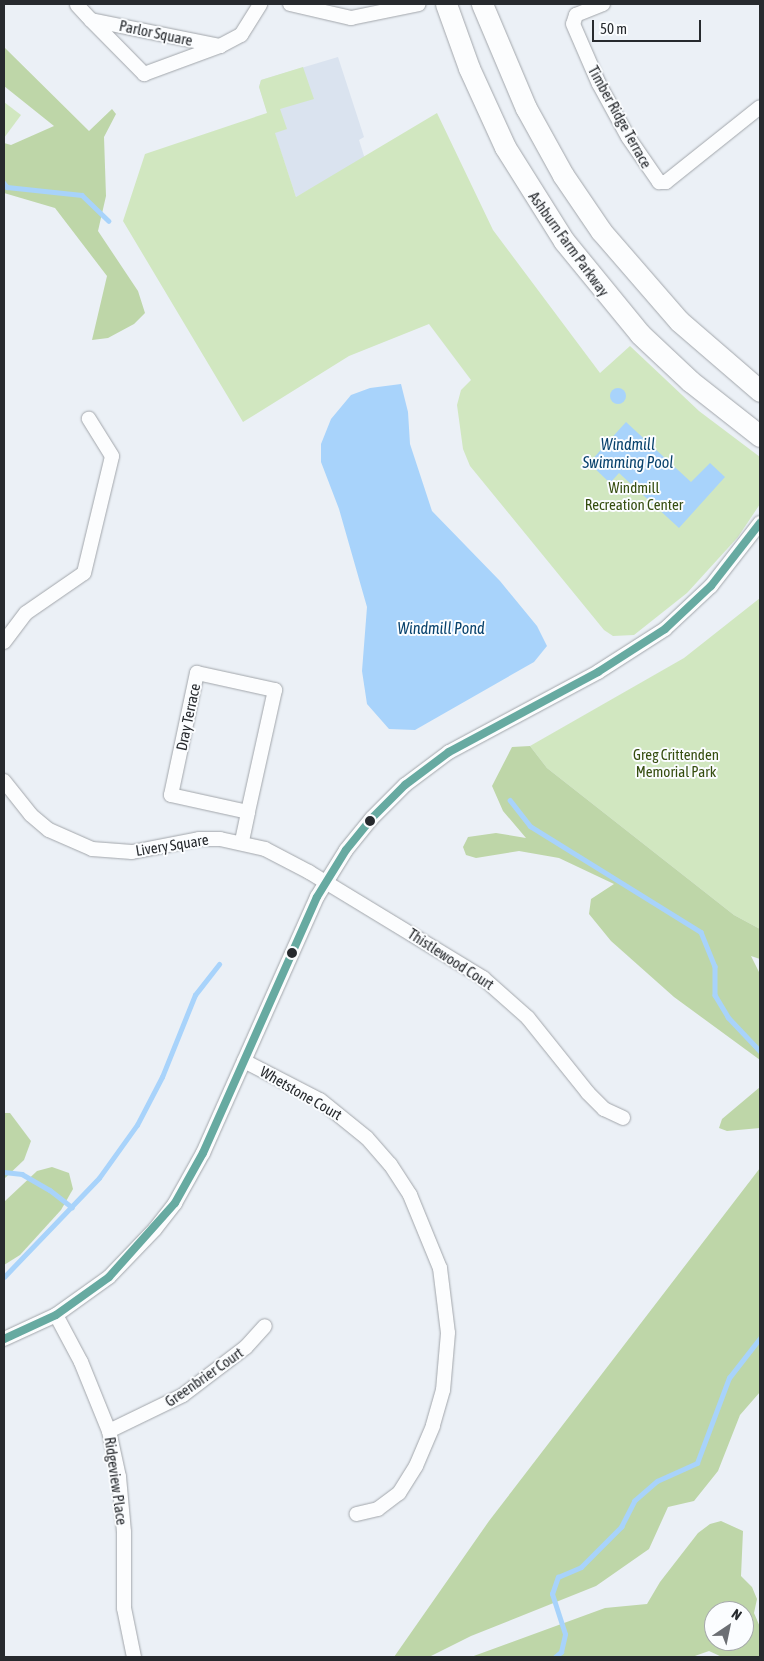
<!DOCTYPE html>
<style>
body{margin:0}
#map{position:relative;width:764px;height:1661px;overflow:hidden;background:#ebf0f6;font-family:"Asap Condensed",sans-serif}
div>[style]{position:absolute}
.built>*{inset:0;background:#dae3ef}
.green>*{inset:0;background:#d1e7c0}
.forest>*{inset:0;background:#bed6a8}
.water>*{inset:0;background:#a8d3fb}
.round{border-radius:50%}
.stream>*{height:4.5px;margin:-2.25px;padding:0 2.25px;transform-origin:2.25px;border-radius:2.25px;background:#a8d3fb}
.roads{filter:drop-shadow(0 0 1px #a2a6ab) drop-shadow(0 0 1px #a2a6ab)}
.minor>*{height:14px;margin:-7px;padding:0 7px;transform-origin:7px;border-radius:7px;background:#fcfdfe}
.primary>*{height:21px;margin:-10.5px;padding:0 10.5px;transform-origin:10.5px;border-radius:10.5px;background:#fcfdfe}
.bus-1>*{height:8px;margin:-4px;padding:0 4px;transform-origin:4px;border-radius:4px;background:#67aaa1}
.dots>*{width:14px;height:14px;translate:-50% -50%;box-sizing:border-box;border:2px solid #fbfdff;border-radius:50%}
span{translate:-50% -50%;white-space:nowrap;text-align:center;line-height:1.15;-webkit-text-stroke:4px #fbfdff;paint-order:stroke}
.street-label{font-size:15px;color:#272a2e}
.park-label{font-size:15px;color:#354d0f}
.water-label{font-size:16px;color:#08426d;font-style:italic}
.frame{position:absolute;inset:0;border:5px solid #272a2e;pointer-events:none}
.north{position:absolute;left:704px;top:1601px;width:50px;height:50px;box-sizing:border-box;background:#fbfdff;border:1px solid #a6a9ab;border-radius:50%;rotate:34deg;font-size:14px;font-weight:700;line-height:20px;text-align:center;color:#272a2e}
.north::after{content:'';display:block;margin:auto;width:18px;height:22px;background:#6c6f74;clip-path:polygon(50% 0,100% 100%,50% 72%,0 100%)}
.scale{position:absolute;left:592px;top:20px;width:109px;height:22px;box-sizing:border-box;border:2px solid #272a2e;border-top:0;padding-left:6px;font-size:15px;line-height:18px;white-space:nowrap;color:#272a2e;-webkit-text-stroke:4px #fbfdff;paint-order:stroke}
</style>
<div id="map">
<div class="built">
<div style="clip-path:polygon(338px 57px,364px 137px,359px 140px,365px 159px,296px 197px,259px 87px,261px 80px)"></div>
</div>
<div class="green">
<div style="clip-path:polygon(303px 67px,314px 99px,280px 109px,287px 129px,275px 133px,296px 197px,437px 113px,493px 230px,600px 373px,630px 346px,699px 411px,760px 457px,760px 504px,738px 537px,687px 593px,634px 635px,613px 636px,604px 630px,470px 466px,463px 449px,457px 405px,461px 390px,471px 380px,429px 324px,349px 356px,243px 422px,123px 221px,145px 154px,267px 113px,259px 87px,261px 80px)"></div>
<div style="clip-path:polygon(4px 102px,21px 115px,4px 138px)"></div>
<div style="clip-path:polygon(760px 598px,760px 929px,734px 915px,547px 768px,530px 746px,684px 658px)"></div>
</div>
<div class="forest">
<div style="clip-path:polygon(4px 47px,89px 131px,112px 109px,116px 114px,104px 137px,106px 196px,98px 231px,138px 291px,145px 313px,134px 324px,108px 338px,92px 340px,107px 276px,55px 208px,4px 193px,4px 143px,11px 145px,54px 126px,4px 86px)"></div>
<div style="clip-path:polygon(530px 746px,547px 768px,734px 915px,760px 929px,760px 959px,751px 956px,760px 974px,760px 1060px,674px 997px,611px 941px,589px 914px,591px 899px,614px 884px,559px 858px,519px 851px,476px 858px,466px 855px,463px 847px,468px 837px,496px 833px,526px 838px,503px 811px,492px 786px,512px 747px)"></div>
<div style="clip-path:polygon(760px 1087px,760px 1128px,727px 1131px,719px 1128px,722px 1119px)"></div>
<div style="clip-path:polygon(4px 1113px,10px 1113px,31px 1141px,24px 1160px,4px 1179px)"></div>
<div style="clip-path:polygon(52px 1167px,69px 1173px,73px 1189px,61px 1210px,20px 1255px,4px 1265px,4px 1202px,37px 1171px)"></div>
<div style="clip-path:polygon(760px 1168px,760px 1392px,740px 1415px,718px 1471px,694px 1501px,668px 1507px,649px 1549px,596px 1586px,471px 1636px,429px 1657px,394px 1657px,489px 1521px)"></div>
<div style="clip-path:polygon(evenodd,721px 1521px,743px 1531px,741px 1576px,752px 1587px,757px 1599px,754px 1613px,760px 1627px,760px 1657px,722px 1657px,709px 1651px,692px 1657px,471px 1657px,605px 1608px,647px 1604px,660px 1582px,698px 1533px,710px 1524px,721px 1521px,714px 1611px,744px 1611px,744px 1641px,714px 1641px,714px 1611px)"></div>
</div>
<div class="water">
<div style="clip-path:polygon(401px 384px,408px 412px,410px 444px,432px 511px,500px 581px,537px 626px,547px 646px,534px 662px,415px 730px,389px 729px,367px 704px,362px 671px,367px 607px,339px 509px,321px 462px,321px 444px,331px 419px,351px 395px,370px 388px)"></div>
<div class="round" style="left:610px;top:388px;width:16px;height:16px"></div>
<div style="clip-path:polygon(626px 422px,691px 482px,710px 463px,725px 477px,679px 528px,619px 473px,610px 483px,589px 463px)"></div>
</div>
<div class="stream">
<div style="left:4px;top:183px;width:5px;rotate:53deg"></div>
<div style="left:7px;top:187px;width:75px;rotate:6.1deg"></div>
<div style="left:82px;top:195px;width:37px;rotate:44deg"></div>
<div style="left:510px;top:800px;width:33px;rotate:52deg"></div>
<div style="left:530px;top:826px;width:201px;rotate:31.8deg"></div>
<div style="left:701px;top:932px;width:37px;rotate:68deg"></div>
<div style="left:715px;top:966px;width:29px;rotate:90deg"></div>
<div style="left:715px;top:995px;width:26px;rotate:59deg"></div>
<div style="left:728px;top:1017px;width:47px;rotate:46.7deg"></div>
<div style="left:4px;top:1172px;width:18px;rotate:6deg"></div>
<div style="left:22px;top:1174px;width:32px;rotate:30deg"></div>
<div style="left:50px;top:1190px;width:28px;rotate:38deg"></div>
<div style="left:4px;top:1277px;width:137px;rotate:-46.2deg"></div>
<div style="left:99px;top:1178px;width:65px;rotate:-54.4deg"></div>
<div style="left:137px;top:1125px;width:54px;rotate:-62.5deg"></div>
<div style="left:162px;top:1077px;width:88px;rotate:-68.1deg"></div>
<div style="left:195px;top:995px;width:39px;rotate:-52deg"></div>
<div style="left:555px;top:1657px;width:8px;rotate:-40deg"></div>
<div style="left:561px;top:1652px;width:18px;rotate:-77deg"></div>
<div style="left:565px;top:1634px;width:42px;rotate:-108deg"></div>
<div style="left:552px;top:1594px;width:18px;rotate:-71deg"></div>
<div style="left:558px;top:1577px;width:25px;rotate:-23deg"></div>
<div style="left:581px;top:1567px;width:57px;rotate:-45deg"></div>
<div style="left:621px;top:1527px;width:29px;rotate:-63deg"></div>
<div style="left:634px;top:1501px;width:30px;rotate:-41deg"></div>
<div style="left:657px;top:1481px;width:44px;rotate:-24.2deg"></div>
<div style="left:697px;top:1463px;width:91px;rotate:-69.4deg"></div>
<div style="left:729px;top:1378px;width:51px;rotate:-52.2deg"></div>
</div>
<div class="roads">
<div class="minor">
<div style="left:290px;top:4px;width:63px;rotate:12.9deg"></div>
<div style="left:351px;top:18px;width:69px;rotate:-11.6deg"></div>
<div style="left:603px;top:4px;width:29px;rotate:158deg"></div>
<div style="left:576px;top:15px;width:9px;rotate:108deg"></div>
<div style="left:573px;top:24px;width:65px;rotate:66.6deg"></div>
<div style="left:599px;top:84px;width:60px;rotate:61.3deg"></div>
<div style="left:628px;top:137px;width:55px;rotate:55.4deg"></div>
<div style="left:659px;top:182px;width:7px"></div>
<div style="left:666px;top:182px;width:120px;rotate:-38.6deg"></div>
<div style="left:77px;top:5px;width:21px;rotate:47deg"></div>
<div style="left:91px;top:20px;width:132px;rotate:11.4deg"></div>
<div style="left:220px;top:46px;width:24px;rotate:-28deg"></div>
<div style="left:241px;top:35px;width:36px;rotate:-58deg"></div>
<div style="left:91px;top:20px;width:76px;rotate:45.5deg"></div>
<div style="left:144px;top:74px;width:81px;rotate:-20.2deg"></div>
<div style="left:4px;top:642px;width:36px;rotate:-53deg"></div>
<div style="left:26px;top:613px;width:70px;rotate:-34.6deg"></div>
<div style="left:84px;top:573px;width:120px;rotate:-76.5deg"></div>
<div style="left:112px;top:456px;width:44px;rotate:-121.9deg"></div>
<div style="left:197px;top:673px;width:80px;rotate:12.3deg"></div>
<div style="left:275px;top:690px;width:125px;rotate:102.5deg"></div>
<div style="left:248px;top:812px;width:79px;rotate:-167.6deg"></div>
<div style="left:171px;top:795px;width:125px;rotate:-78deg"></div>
<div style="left:4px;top:781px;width:43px;rotate:51.5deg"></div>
<div style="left:31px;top:815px;width:23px;rotate:40deg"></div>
<div style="left:49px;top:830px;width:47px;rotate:23.8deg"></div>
<div style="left:92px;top:849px;width:40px;rotate:4.3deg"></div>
<div style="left:132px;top:852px;width:68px;rotate:-11deg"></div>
<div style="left:199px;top:839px;width:21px"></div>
<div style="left:220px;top:839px;width:46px;rotate:12.5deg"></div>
<div style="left:265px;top:849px;width:50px;rotate:27.6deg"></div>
<div style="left:309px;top:872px;width:204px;rotate:31.3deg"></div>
<div style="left:483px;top:978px;width:60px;rotate:41.6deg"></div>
<div style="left:528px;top:1018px;width:96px;rotate:51.3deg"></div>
<div style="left:588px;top:1093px;width:23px;rotate:45deg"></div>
<div style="left:604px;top:1109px;width:21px;rotate:25deg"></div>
<div style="left:242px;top:841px;width:30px;rotate:-78deg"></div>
<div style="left:244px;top:1061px;width:85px;rotate:27.2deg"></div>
<div style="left:320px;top:1100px;width:60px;rotate:39deg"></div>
<div style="left:367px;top:1138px;width:35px;rotate:49deg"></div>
<div style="left:390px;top:1164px;width:37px;rotate:57deg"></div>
<div style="left:410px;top:1195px;width:79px;rotate:67.7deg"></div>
<div style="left:440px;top:1268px;width:65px;rotate:83deg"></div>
<div style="left:448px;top:1333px;width:57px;rotate:95deg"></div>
<div style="left:443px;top:1390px;width:37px;rotate:106deg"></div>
<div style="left:433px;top:1426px;width:43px;rotate:113deg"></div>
<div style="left:416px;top:1466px;width:32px;rotate:122deg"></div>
<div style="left:399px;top:1493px;width:26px;rotate:143deg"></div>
<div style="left:378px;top:1509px;width:22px;rotate:167deg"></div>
<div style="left:56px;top:1315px;width:53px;rotate:62deg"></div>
<div style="left:81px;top:1362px;width:74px;rotate:67.9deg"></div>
<div style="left:109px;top:1431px;width:47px;rotate:77.7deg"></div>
<div style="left:119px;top:1477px;width:55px;rotate:84.8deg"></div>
<div style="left:124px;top:1532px;width:76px;rotate:90deg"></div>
<div style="left:124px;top:1608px;width:50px;rotate:78.5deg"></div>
<div style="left:4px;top:1339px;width:57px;rotate:-24.8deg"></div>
<div style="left:56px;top:1315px;width:65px;rotate:-35.6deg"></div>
<div style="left:109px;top:1277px;width:66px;rotate:-46.2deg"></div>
<div style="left:155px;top:1229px;width:33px;rotate:-52deg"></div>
<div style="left:175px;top:1203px;width:57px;rotate:-60.8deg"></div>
<div style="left:203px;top:1153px;width:280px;rotate:-66deg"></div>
<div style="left:317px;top:897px;width:55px;rotate:-58.3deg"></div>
<div style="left:346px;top:850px;width:41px;rotate:-50.9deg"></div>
<div style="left:372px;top:818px;width:47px;rotate:-45deg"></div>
<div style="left:405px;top:785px;width:55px;rotate:-36.9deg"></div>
<div style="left:449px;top:752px;width:169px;rotate:-28.2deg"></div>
<div style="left:598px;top:672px;width:80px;rotate:-32.7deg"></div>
<div style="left:665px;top:629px;width:63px;rotate:-43.1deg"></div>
<div style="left:711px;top:586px;width:80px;rotate:-52.1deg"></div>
<div style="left:109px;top:1431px;width:82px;rotate:-25.9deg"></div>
<div style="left:183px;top:1395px;width:79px;rotate:-37.3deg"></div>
<div style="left:246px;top:1347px;width:28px;rotate:-48deg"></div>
</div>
<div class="primary">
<div style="left:446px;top:4px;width:68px;rotate:70.2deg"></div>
<div style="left:469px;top:68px;width:87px;rotate:65.5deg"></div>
<div style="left:505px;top:147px;width:111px;rotate:57.9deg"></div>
<div style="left:564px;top:241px;width:120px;rotate:50.7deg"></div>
<div style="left:640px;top:334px;width:69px;rotate:43.2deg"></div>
<div style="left:690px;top:381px;width:89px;rotate:38.2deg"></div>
<div style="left:482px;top:4px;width:113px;rotate:67.1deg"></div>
<div style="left:526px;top:108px;width:77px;rotate:61.1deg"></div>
<div style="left:563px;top:175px;width:68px;rotate:55.8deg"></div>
<div style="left:601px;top:231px;width:119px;rotate:49.1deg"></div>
<div style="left:679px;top:321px;width:107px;rotate:40.8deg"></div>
</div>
</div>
<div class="bus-1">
<div style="left:4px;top:1339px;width:57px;rotate:-24.8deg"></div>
<div style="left:56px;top:1315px;width:65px;rotate:-35.6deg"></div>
<div style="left:109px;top:1277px;width:99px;rotate:-48.3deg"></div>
<div style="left:175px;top:1203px;width:57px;rotate:-60.8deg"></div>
<div style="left:203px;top:1153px;width:280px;rotate:-66deg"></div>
<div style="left:317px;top:897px;width:55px;rotate:-58.3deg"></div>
<div style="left:346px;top:850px;width:41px;rotate:-50.9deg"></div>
<div style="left:372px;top:818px;width:47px;rotate:-45deg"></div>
<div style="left:405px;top:785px;width:55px;rotate:-36.9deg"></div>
<div style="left:449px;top:752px;width:169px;rotate:-28.2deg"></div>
<div style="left:598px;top:672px;width:80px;rotate:-32.7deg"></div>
<div style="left:665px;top:629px;width:63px;rotate:-43.1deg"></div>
<div style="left:711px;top:586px;width:80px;rotate:-52.1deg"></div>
</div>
<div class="dots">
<div style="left:370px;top:821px;background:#272a2e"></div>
<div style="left:292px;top:953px;background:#272a2e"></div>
</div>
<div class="street-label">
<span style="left:156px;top:33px;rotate:12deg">Parlor Square</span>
<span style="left:620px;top:117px;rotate:61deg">Timber Ridge Terrace</span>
<span style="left:569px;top:244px;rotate:54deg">Ashburn Farm Parkway</span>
<span style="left:188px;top:717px;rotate:-78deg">Dray Terrace</span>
<span style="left:172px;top:845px;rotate:-9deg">Livery Square</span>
<span style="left:451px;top:959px;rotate:33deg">Thistlewood Court</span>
<span style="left:301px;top:1093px;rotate:30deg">Whetstone Court</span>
<span style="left:204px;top:1377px;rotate:-35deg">Greenbrier Court</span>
<span style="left:116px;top:1481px;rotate:82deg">Ridgeview Place</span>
</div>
<div class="park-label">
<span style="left:634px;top:496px">Windmill<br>Recreation Center</span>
<span style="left:676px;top:763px">Greg Crittenden<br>Memorial Park</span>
</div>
<div class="water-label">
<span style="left:628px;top:453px">Windmill<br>Swimming Pool</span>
<span style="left:441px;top:628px">Windmill Pond</span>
</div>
<div class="frame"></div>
<div class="north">N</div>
<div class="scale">50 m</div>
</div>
